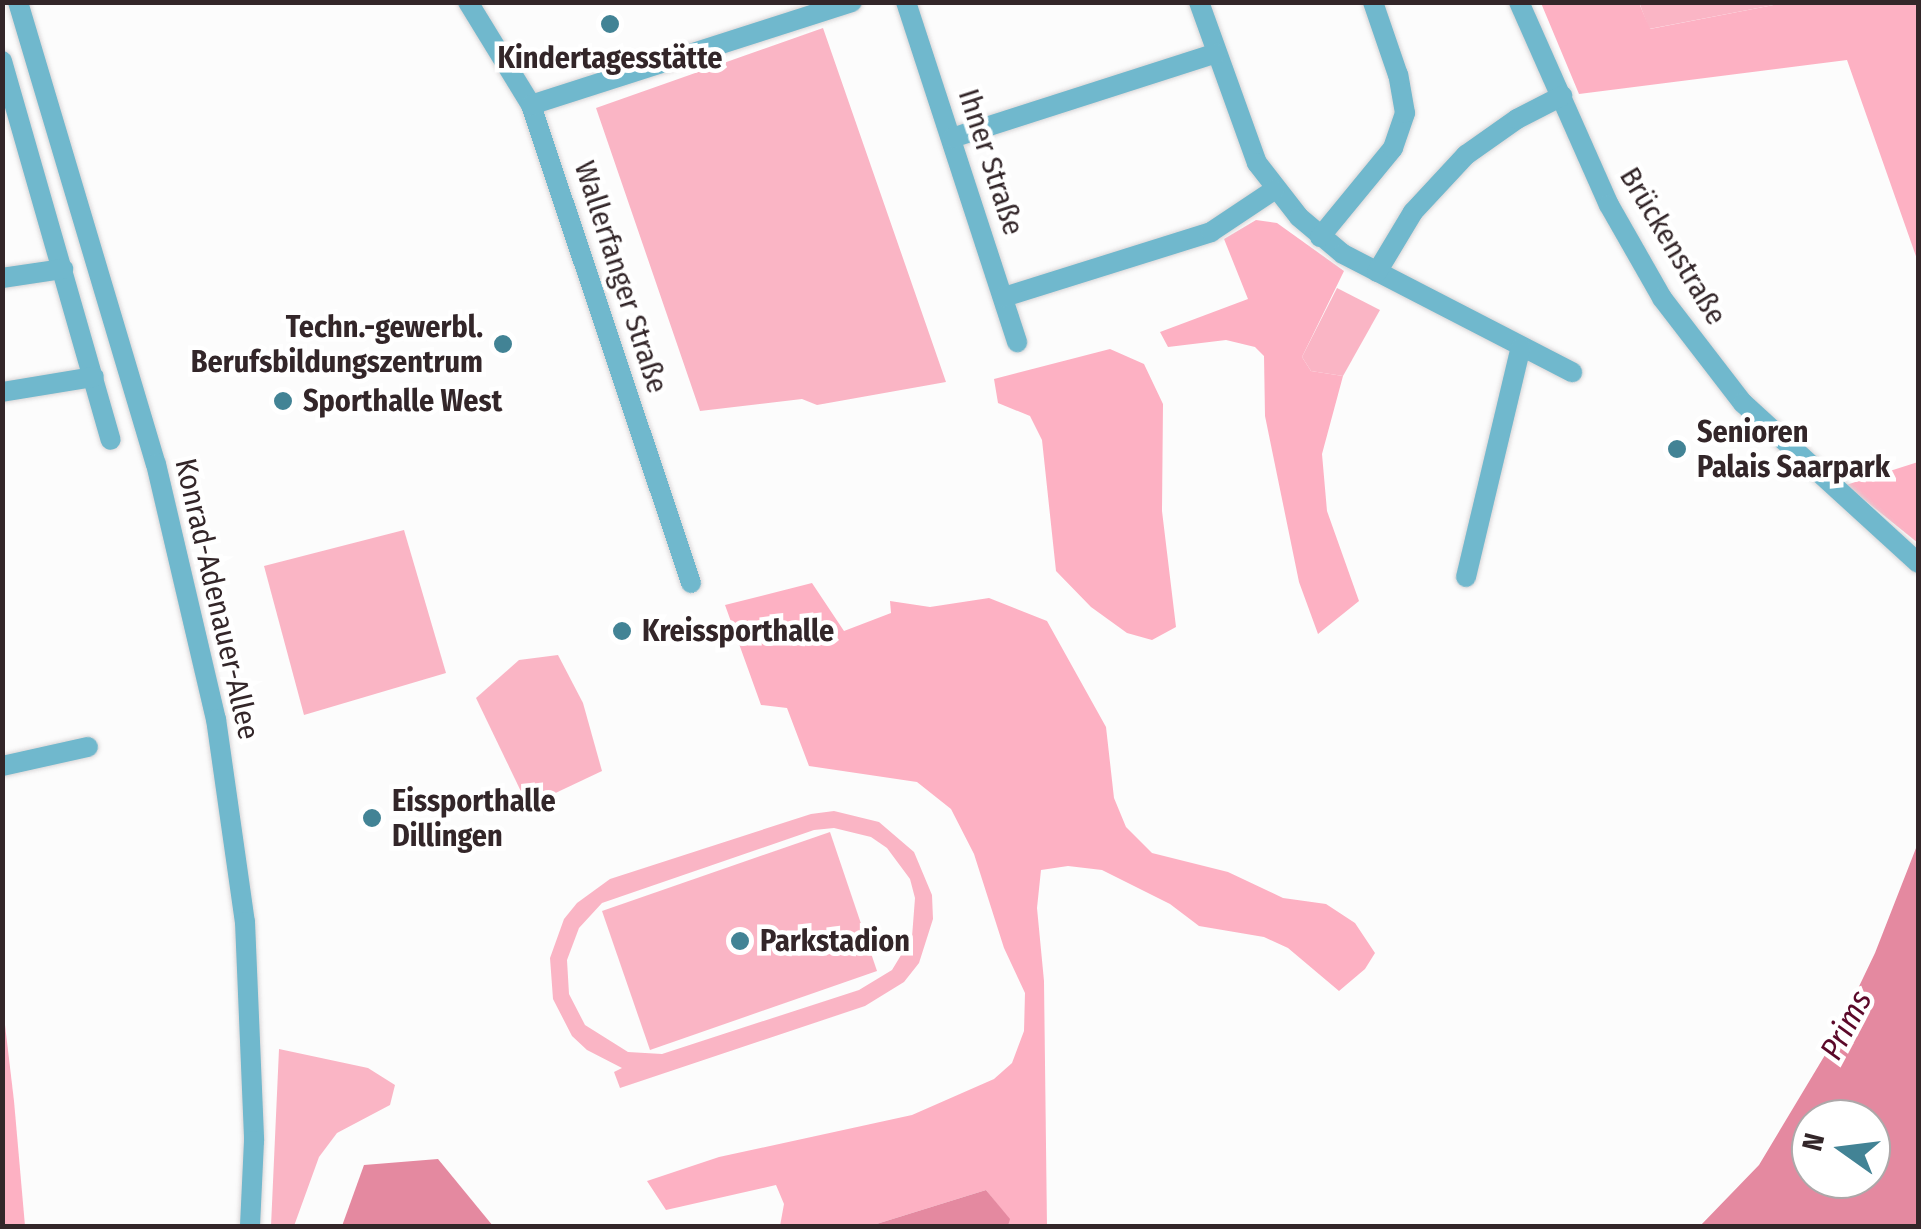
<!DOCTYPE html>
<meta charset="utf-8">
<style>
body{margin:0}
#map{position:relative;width:1921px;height:1229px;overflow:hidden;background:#fcfcfc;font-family:"Fira Sans Condensed",sans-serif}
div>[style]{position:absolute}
.green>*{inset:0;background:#fab5c5}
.forest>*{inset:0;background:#fdb1c3}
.water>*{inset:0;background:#e489a0}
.roads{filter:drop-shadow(0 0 2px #d8d5d6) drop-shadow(0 0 2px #d8d5d6)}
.minor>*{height:20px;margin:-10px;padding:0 10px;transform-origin:10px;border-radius:10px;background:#70b8cd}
.dots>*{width:28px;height:28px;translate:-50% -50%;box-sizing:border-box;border:5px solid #fff;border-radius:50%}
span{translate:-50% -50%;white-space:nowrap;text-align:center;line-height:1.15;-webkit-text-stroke:9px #fff;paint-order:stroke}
.poi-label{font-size:30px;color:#332629;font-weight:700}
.right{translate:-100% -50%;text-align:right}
.left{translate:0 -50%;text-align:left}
.street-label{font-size:30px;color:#332629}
.water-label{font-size:32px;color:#5b0829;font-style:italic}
.frame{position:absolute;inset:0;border:5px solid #332629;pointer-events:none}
.north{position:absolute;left:1791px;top:1099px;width:100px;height:100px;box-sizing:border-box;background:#fff;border:2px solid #ada8a9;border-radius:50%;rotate:284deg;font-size:28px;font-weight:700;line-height:40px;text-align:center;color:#332629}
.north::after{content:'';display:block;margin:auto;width:35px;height:45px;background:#428395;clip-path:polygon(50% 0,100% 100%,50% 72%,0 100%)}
</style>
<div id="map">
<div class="green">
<div style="clip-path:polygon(1639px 2px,1784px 3px,1649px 29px)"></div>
<div style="clip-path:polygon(823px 28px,946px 382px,817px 405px,802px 399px,700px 411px,596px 108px)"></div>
<div style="clip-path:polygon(1337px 288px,1380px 310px,1343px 376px,1311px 371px,1302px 357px)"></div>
<div style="clip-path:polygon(404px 530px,446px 673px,304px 715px,264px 566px)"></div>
<div style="clip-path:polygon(558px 655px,583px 703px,602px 771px,528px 806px,476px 698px,519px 660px)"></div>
<div style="clip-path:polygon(evenodd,834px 811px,879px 822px,914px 852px,932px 895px,933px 919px,919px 963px,904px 982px,865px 1006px,620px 1088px,614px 1072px,622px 1068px,587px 1050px,572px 1036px,553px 999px,550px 958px,564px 919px,577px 903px,610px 879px,811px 814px,834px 811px,834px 828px,871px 837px,887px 848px,910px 879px,915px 898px,912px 937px,892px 970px,859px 990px,662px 1054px,628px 1052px,585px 1025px,569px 994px,567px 960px,579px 928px,602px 903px,814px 830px,834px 828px)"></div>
<div style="clip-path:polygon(830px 832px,877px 971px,650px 1050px,602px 911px)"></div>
<div style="clip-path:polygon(279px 1049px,368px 1068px,395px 1085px,390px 1105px,337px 1133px,319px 1157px,294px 1226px,271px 1226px)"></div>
</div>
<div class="forest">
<div style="clip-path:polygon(1541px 3px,1639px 3px,1650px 29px,1784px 3px,1918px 3px,1918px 262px,1847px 60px,1579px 94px)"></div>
<div style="clip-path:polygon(1256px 220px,1277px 223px,1344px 271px,1302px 357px,1311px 371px,1343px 376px,1322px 454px,1327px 511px,1359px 601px,1318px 634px,1299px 582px,1265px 416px,1264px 356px,1255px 347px,1226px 340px,1168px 347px,1160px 332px,1248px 299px,1224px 239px)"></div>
<div style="clip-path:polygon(1110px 349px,1144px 364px,1163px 404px,1162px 511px,1176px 627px,1152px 640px,1127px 633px,1091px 607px,1056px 571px,1042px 440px,1030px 416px,998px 403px,994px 379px)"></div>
<div style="clip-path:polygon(1918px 462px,1918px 543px,1846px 485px)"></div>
<div style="clip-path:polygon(812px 583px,844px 631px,891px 613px,890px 601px,930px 607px,989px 598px,1047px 621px,1106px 727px,1114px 798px,1126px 827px,1152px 853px,1228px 872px,1283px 898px,1326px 904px,1355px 923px,1375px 953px,1365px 969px,1339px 991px,1288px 948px,1264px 937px,1199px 926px,1170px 904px,1102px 870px,1068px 866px,1041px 870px,1037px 908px,1044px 981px,1047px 1226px,1008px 1226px,1009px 1219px,986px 1190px,870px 1226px,780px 1226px,784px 1204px,776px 1185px,666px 1210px,647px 1181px,719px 1157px,912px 1115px,994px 1079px,1012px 1063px,1024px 1031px,1025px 993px,1004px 948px,974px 854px,951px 809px,917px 782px,809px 766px,787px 708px,761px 705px,725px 605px)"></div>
<div style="clip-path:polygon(3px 1008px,14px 1101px,25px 1226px,3px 1226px)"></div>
</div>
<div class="water">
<div style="clip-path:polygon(evenodd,1918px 843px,1918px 1226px,1700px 1226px,1759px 1165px,1831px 1045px,1875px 953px,1918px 843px,1811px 1119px,1871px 1119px,1871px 1179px,1811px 1179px,1811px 1119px)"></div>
<div style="clip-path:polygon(438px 1159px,493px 1226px,342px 1226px,364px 1165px)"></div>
<div style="clip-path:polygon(986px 1190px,1010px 1219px,1008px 1226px,870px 1226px)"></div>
</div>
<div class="roads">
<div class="minor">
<div style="left:18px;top:2px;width:482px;rotate:73.4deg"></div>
<div style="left:156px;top:464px;width:262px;rotate:76.8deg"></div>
<div style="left:216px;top:719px;width:205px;rotate:81.9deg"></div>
<div style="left:245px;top:922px;width:219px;rotate:87.6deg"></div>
<div style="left:254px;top:1141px;width:85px;rotate:92.7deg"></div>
<div style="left:468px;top:2px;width:121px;rotate:58.5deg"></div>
<div style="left:531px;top:105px;width:504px;rotate:71.49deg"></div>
<div style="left:906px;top:2px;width:358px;rotate:71.9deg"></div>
<div style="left:1199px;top:2px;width:171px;rotate:70.2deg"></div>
<div style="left:1257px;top:163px;width:68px;rotate:52.1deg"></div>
<div style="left:1299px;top:217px;width:57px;rotate:40.1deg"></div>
<div style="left:1343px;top:254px;width:258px;rotate:27.3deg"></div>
<div style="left:1519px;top:2px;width:222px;rotate:66.1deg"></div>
<div style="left:1609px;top:205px;width:107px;rotate:60.3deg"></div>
<div style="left:1662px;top:298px;width:133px;rotate:52.4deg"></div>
<div style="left:1743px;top:403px;width:237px;rotate:42.4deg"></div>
<div style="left:2px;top:61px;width:394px;rotate:74deg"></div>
<div style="left:531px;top:105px;width:337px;rotate:-17.8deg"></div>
<div style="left:952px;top:138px;width:277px;rotate:-17.8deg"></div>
<div style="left:1320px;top:237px;width:115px;rotate:-50.6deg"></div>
<div style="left:1393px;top:148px;width:37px;rotate:-71deg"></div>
<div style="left:1405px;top:113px;width:39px;rotate:-100deg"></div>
<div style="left:1398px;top:75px;width:77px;rotate:-108.9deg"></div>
<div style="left:1377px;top:272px;width:70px;rotate:-59deg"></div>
<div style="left:1413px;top:212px;width:78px;rotate:-47.1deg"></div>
<div style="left:1466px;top:155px;width:62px;rotate:-35.2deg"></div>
<div style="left:1517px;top:119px;width:51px;rotate:-27.1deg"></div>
<div style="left:2px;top:278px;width:62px;rotate:-8.4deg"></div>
<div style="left:1004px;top:297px;width:217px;rotate:-17.4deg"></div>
<div style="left:1211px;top:232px;width:76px;rotate:-33.7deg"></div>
<div style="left:2px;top:392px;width:93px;rotate:-9.3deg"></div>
<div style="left:1466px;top:577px;width:236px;rotate:-76.6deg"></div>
<div style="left:2px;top:766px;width:88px;rotate:-12.5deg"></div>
</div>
</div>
<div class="dots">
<div style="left:610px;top:24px;background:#428395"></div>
<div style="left:503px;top:344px;background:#428395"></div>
<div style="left:283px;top:401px;background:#428395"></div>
<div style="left:1677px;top:449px;background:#428395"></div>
<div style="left:622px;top:631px;background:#428395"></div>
<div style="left:372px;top:818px;background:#428395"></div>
<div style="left:740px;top:941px;background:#428395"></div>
</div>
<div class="poi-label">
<span style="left:610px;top:58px">Kindertagesstätte</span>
<span class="right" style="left:483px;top:344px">Techn.-gewerbl.<br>Berufsbildungszentrum</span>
<span class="left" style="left:303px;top:401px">Sporthalle West</span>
<span class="left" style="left:1697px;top:449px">Senioren<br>Palais Saarpark</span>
<span class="left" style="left:642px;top:631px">Kreissporthalle</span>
<span class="left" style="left:392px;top:818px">Eissporthalle<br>Dillingen</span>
<span class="left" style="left:760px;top:941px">Parkstadion</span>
</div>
<div class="street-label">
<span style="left:991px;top:162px;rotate:72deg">Ihner Straße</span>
<span style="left:1673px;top:246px;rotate:59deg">Brückenstraße</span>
<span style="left:621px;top:277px;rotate:72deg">Wallerfanger Straße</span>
<span style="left:217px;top:599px;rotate:77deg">Konrad-Adenauer-Allee</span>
</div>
<div class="water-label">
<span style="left:1846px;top:1025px;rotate:-62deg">Prims</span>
</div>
<div class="frame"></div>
<div class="north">N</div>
</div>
